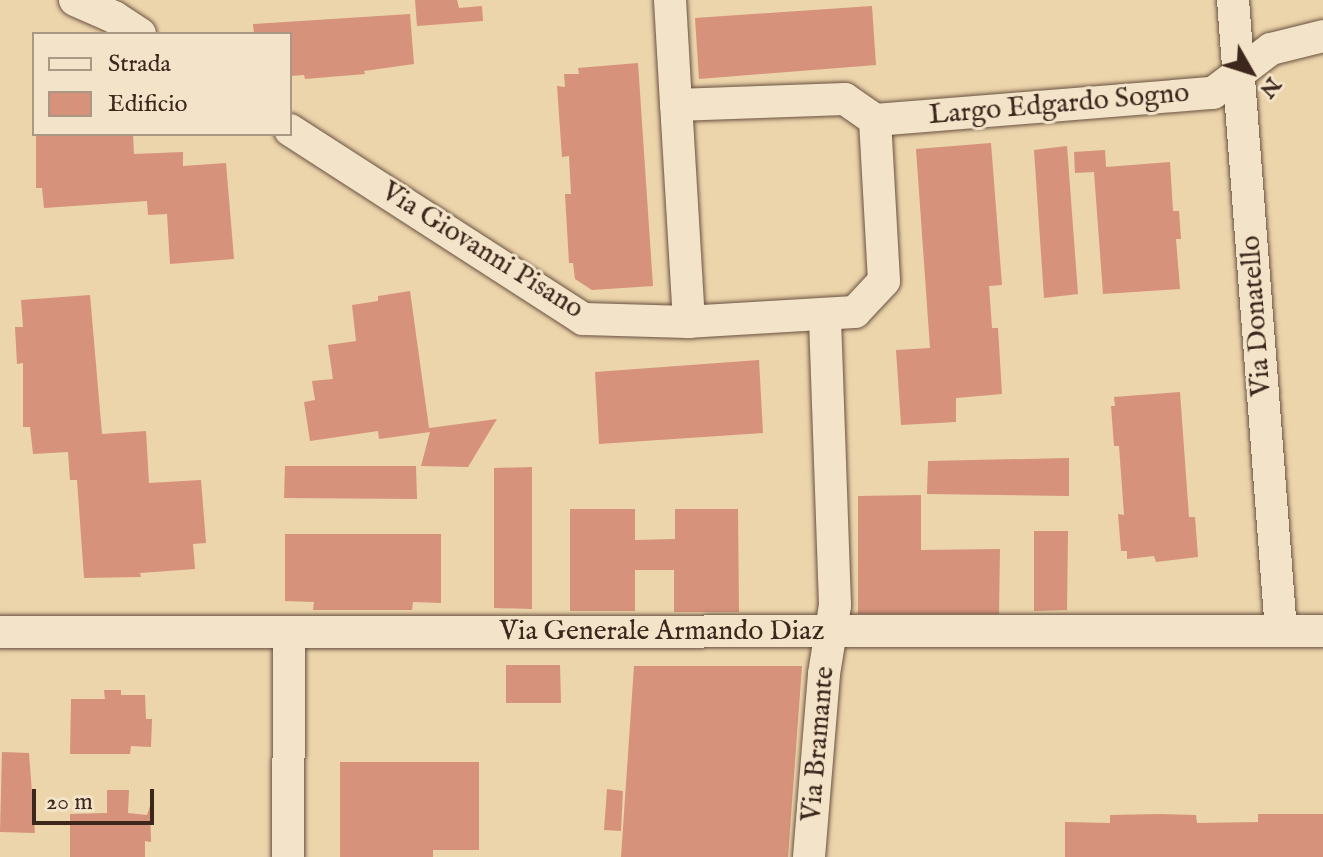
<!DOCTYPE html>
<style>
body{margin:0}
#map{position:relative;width:1323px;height:857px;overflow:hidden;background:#ecd4ab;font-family:"IM FELL English",serif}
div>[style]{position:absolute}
.building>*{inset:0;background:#d6927a}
.roads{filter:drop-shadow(0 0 2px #695240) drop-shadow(0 0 2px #695240)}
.minor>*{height:32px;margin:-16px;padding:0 16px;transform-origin:16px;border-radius:16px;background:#f3e3c8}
span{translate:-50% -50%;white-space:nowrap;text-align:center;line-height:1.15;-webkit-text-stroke:6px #f3e3c8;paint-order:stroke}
.street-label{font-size:28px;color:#3d271d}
.legend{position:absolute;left:32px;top:32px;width:260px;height:104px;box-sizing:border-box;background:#f3e3c8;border:2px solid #aa9884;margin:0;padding:10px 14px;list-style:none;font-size:24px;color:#3d271d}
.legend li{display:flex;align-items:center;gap:16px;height:40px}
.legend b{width:40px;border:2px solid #aa9884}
.north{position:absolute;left:1211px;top:32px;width:80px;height:80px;-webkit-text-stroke:6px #f3e3c8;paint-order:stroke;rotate:129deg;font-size:22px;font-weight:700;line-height:32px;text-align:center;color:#3d271d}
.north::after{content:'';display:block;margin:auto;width:28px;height:36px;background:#3d271d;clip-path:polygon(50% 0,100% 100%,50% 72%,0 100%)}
.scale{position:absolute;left:32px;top:789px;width:122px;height:36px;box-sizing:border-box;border:4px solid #3d271d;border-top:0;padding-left:10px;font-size:24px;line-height:28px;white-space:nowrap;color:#3d271d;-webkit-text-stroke:6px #f3e3c8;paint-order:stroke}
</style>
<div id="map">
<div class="building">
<div style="clip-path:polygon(415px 0,457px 0,459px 8px,482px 6px,483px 21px,417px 26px)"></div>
<div style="clip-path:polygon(872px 6px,876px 65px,699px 79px,695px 18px)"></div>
<div style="clip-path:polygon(410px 14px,414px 64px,364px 71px,365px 74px,305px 79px,304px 75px,290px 76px,290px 34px,254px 34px,253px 24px)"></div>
<div style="clip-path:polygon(638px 63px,653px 286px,592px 290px,575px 279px,573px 263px,569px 263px,565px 194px,571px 194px,569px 156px,562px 157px,557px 86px,565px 87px,564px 74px,579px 74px,578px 68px)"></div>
<div style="clip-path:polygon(36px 134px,133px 134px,134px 154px,183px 152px,183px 166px,226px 163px,234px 259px,170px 264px,167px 214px,148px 215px,147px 201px,44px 208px,42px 188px,36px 188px)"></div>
<div style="clip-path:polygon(991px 143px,1002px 285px,989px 286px,992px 328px,998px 328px,1002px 394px,956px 398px,956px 422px,901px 425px,896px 350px,930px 348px,916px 149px)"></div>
<div style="clip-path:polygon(1067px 146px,1078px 294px,1044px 298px,1034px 150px)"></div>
<div style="clip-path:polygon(1105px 150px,1106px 167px,1170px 162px,1173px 211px,1179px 211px,1181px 239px,1176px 239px,1180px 289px,1103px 294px,1094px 172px,1075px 173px,1074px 152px)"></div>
<div style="clip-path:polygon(410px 291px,429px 428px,497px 419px,468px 467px,421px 466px,430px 432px,379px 439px,378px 431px,310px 441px,304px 402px,315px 400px,312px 381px,333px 379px,328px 345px,356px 341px,352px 305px,378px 301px,378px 296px)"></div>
<div style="clip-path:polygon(90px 295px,102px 434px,146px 431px,149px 483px,201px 480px,206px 543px,193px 544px,195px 569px,140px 573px,141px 577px,84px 578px,77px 480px,70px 480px,68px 452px,33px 454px,30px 427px,23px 427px,23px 363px,17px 364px,15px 327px,23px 327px,21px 300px)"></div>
<div style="clip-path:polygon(759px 360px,763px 433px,599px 444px,595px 372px)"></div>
<div style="clip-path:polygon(1180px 392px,1189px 517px,1195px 517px,1198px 557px,1156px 562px,1154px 556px,1127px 559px,1127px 551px,1121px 551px,1118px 514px,1124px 515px,1119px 446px,1114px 446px,1111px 406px,1115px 406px,1114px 397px)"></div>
<div style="clip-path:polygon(1069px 458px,1069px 496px,927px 494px,928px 461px)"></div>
<div style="clip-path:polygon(285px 466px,416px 466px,417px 499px,284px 498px)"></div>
<div style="clip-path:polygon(532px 467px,532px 609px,494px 608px,494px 468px)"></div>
<div style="clip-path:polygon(921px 495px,921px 550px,1000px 549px,999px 614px,858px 614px,858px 496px)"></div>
<div style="clip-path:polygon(570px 509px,635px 509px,635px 540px,675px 539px,675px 509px,738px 509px,739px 612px,674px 612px,674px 570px,635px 570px,635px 611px,570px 611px)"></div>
<div style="clip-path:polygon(1034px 531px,1068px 531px,1067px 610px,1034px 611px)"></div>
<div style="clip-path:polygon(285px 534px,441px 534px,441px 603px,413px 602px,412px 610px,313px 610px,314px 602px,285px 601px)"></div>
<div style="clip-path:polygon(506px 665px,560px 665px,561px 703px,506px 703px)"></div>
<div style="clip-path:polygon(634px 666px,802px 666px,788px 857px,621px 857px)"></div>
<div style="clip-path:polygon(104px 690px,121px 690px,121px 695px,145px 695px,146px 719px,152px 719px,151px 747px,131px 746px,130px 754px,70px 754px,71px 699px,105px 699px)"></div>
<div style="clip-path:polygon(2px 752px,29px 753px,35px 833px,0 832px)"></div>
<div style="clip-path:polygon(340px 762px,479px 762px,479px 850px,433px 850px,433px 857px,340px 857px)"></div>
<div style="clip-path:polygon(607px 789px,623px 791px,621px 831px,604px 830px)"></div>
<div style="clip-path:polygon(107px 790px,129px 790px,128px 813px,147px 815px,150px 806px,151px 842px,145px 841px,145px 857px,70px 857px,70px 814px,107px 813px)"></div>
<div style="clip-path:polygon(1258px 814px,1323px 814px,1323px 857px,1065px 857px,1065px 822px,1110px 823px,1110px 815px,1159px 814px,1196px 815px,1197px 823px,1258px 822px)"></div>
</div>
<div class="roads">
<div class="minor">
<div style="left:75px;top:0;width:43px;rotate:23.6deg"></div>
<div style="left:114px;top:17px;width:31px;rotate:33deg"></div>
<div style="left:670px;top:0;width:105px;rotate:86.7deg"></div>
<div style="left:1233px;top:0;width:633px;rotate:85.65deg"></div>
<div style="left:845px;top:99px;width:37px;rotate:35deg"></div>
<div style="left:875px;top:120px;width:161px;rotate:86.8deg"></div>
<div style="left:884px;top:281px;width:42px;rotate:133.1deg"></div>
<div style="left:855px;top:312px;width:166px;rotate:176.6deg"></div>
<div style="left:689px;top:322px;width:217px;rotate:-93.4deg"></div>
<div style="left:676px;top:105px;width:169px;rotate:-2deg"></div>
<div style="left:875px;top:120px;width:339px;rotate:-4.6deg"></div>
<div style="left:1213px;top:93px;width:73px;rotate:-37.2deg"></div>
<div style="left:1271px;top:49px;width:54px;rotate:-14deg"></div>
<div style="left:290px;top:130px;width:349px;rotate:32.8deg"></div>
<div style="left:583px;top:319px;width:106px;rotate:1.6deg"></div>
<div style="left:0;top:632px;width:1323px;rotate:-0.04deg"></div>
<div style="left:288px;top:857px;width:225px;rotate:-89.7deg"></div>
<div style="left:809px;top:857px;width:184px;rotate:-85.3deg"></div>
<div style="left:824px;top:674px;width:70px;rotate:-80.9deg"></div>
<div style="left:835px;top:605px;width:291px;rotate:-92deg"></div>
</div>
</div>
<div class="street-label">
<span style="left:1059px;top:105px;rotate:-5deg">Largo Edgardo Sogno</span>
<span style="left:482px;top:251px;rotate:32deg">Via Giovanni Pisano</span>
<span style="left:1257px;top:316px;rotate:-94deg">Via Donatello</span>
<span style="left:662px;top:632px">Via Generale Armando Diaz</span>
<span style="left:819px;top:744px;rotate:-85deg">Via Bramante</span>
</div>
<ul class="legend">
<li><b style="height:10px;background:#f3e3c8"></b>Strada</li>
<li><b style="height:22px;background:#d6927a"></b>Edificio</li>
</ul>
<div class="north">N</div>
<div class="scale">20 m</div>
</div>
